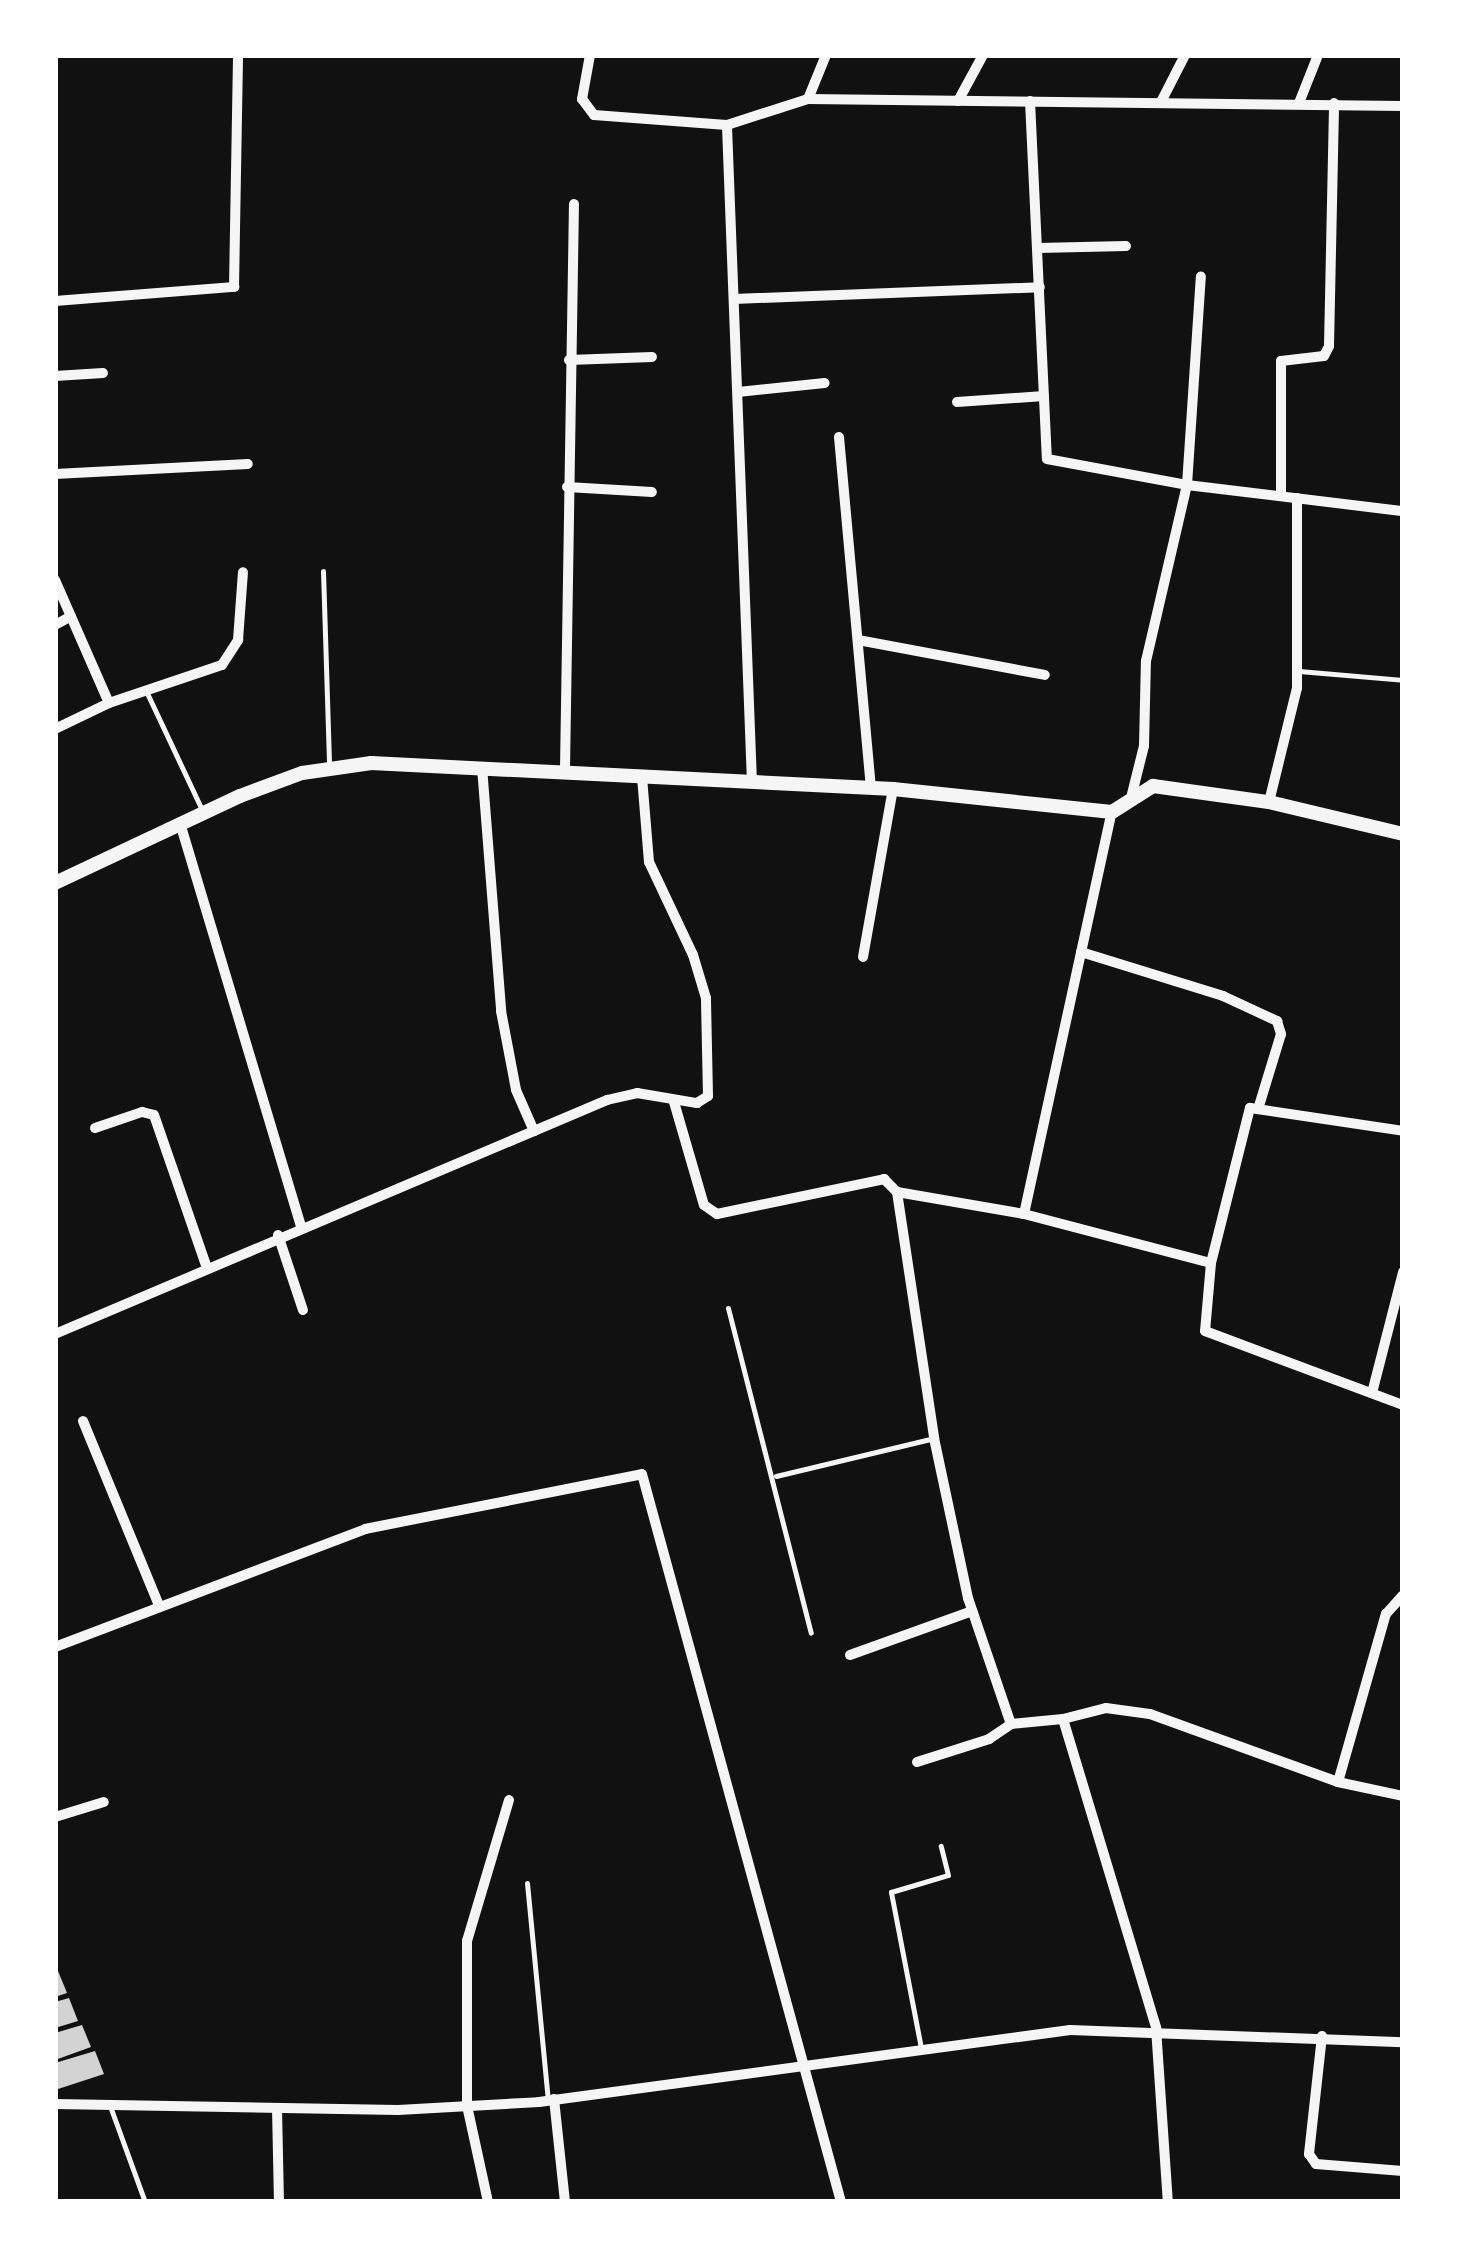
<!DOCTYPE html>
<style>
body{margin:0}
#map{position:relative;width:1458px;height:2257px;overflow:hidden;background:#111;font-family:Commissioner,sans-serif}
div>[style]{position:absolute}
.building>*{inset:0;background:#d3d3d3}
.service>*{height:5px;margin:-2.5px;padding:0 2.5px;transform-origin:2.5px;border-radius:2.5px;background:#f5f5f5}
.minor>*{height:10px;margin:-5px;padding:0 5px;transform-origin:5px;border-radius:5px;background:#f5f5f5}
.tertiary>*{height:14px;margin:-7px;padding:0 7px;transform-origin:7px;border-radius:7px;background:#f5f5f5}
span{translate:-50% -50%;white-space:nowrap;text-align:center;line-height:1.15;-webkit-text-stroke:10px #fff;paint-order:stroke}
.frame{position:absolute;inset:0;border:58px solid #fff;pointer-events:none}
</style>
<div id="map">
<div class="building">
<div style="clip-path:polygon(58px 1971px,67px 1993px,55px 1997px,55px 1972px)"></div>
<div style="clip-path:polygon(69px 1998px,78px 2021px,55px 2028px,55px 2002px)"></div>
<div style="clip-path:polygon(82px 2025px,91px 2047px,55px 2060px,55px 2033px)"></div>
<div style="clip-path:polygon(95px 2051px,104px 2074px,55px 2090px,55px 2063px)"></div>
</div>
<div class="service">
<div style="left:323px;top:571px;width:195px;rotate:88.2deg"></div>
<div style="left:1299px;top:671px;width:104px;rotate:4.9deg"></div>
<div style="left:147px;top:693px;width:129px;rotate:64.8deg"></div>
<div style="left:728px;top:1308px;width:335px;rotate:75.7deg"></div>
<div style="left:776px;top:1476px;width:163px;rotate:-13.5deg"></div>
<div style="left:527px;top:1883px;width:218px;rotate:84.5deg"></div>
<div style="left:921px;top:2048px;width:159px;rotate:-100.9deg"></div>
<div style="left:891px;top:1892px;width:59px;rotate:-16.6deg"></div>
<div style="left:948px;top:1875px;width:30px;rotate:-104deg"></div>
<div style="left:110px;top:2106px;width:102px;rotate:70deg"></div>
</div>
<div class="minor">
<div style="left:590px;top:55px;width:45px;rotate:100.3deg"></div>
<div style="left:582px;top:99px;width:20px;rotate:53deg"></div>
<div style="left:594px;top:115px;width:133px;rotate:4.3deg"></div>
<div style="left:808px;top:99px;width:48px;rotate:-67.8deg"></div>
<div style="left:958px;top:101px;width:52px;rotate:-61.5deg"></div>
<div style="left:1030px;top:101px;width:358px;rotate:87.3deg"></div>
<div style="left:1047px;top:459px;width:142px;rotate:10.5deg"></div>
<div style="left:1187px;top:485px;width:218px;rotate:6.9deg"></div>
<div style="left:1161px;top:102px;width:53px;rotate:-62.9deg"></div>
<div style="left:1299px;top:103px;width:52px;rotate:-68.4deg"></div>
<div style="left:1038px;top:248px;width:88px;rotate:-1.3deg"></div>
<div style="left:734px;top:299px;width:306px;rotate:-2.2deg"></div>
<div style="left:55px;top:301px;width:180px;rotate:-4.5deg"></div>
<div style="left:234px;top:287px;width:232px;rotate:-89deg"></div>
<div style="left:569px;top:360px;width:83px;rotate:-2.1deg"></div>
<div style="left:55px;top:376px;width:48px;rotate:-3.6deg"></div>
<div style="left:738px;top:392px;width:87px;rotate:-5.9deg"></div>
<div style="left:957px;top:402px;width:87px;rotate:-3.9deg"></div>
<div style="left:839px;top:437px;width:352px;rotate:84.8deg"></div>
<div style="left:55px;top:474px;width:193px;rotate:-3deg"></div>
<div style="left:567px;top:487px;width:85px;rotate:3.4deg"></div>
<div style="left:1281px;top:496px;width:135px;rotate:-90deg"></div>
<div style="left:1281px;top:361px;width:43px;rotate:-6.6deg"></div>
<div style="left:1324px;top:356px;width:11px;rotate:-63deg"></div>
<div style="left:1329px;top:346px;width:243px;rotate:-88.8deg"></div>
<div style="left:55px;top:580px;width:134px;rotate:66.3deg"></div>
<div style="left:109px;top:703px;width:60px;rotate:154.3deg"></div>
<div style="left:55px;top:625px;width:18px;rotate:-29deg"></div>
<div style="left:858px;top:640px;width:190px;rotate:10.6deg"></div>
<div style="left:109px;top:703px;width:119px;rotate:-18.6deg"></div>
<div style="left:222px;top:665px;width:30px;rotate:-57deg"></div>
<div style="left:238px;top:640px;width:68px;rotate:-85.8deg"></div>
<div style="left:482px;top:767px;width:245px;rotate:85.5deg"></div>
<div style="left:501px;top:1011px;width:80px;rotate:79.2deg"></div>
<div style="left:516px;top:1090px;width:45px;rotate:66.3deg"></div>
<div style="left:565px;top:769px;width:565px;rotate:-89.09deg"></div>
<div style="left:752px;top:783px;width:658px;rotate:-92.18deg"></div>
<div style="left:727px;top:125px;width:85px;rotate:-17.8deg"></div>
<div style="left:808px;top:99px;width:595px;rotate:0.67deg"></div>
<div style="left:1132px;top:794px;width:49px;rotate:-76deg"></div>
<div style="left:1144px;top:746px;width:85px;rotate:-88.7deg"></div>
<div style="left:1146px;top:661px;width:181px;rotate:-76.9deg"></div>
<div style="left:1187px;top:485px;width:209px;rotate:-86.2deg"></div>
<div style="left:1269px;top:802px;width:117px;rotate:-76.2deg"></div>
<div style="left:1297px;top:688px;width:190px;rotate:-90deg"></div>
<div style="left:180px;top:823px;width:421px;rotate:73.3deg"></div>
<div style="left:1081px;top:952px;width:149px;rotate:17.2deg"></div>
<div style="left:1223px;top:996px;width:60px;rotate:24.8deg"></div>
<div style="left:1277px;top:1021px;width:14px;rotate:73deg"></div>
<div style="left:1281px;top:1034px;width:75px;rotate:107deg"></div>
<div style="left:863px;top:957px;width:171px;rotate:-79.9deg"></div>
<div style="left:674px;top:1102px;width:107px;rotate:73.8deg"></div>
<div style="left:704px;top:1205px;width:16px;rotate:35deg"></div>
<div style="left:717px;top:1214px;width:171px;rotate:-11.8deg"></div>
<div style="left:884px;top:1179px;width:18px;rotate:45deg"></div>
<div style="left:897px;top:1192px;width:129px;rotate:9.8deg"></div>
<div style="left:1024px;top:1214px;width:193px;rotate:14.7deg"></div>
<div style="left:1211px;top:1263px;width:68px;rotate:95deg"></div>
<div style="left:1205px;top:1331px;width:211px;rotate:20.5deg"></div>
<div style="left:95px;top:1128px;width:50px;rotate:-18.8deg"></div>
<div style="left:142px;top:1112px;width:12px;rotate:14deg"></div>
<div style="left:154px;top:1115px;width:159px;rotate:70.9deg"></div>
<div style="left:897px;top:1192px;width:249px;rotate:81.4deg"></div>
<div style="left:934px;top:1438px;width:164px;rotate:78deg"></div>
<div style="left:968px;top:1598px;width:133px;rotate:71.2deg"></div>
<div style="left:1011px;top:1724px;width:52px;rotate:-5.5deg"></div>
<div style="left:1063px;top:1719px;width:323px;rotate:73.2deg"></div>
<div style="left:1156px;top:2028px;width:174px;rotate:86.1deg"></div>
<div style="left:1024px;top:1214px;width:412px;rotate:-77.7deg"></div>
<div style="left:278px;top:1235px;width:79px;rotate:71.6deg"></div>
<div style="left:1211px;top:1263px;width:160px;rotate:-75.9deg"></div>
<div style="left:1250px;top:1108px;width:155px;rotate:8.5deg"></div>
<div style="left:55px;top:1334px;width:600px;rotate:-22.97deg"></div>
<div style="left:607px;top:1100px;width:31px;rotate:-13deg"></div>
<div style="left:637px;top:1093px;width:61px;rotate:9.5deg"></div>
<div style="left:697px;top:1103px;width:13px;rotate:-32deg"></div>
<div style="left:708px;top:1096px;width:98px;rotate:-91.2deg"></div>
<div style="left:706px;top:998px;width:45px;rotate:-106.8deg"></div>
<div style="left:693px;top:955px;width:103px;rotate:-115.3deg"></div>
<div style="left:649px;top:862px;width:86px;rotate:-94.7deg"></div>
<div style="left:1372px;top:1393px;width:125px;rotate:-75.6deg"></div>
<div style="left:83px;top:1421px;width:197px;rotate:67.6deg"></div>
<div style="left:55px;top:1647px;width:332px;rotate:-20.8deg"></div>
<div style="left:365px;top:1529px;width:282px;rotate:-11.2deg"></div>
<div style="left:642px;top:1474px;width:755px;rotate:74.71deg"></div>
<div style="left:850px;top:1655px;width:130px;rotate:-19.8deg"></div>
<div style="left:1063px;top:1719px;width:44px;rotate:-14.3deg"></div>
<div style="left:1106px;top:1708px;width:44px;rotate:7.8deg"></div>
<div style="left:1150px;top:1714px;width:200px;rotate:19.9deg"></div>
<div style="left:1338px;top:1782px;width:66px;rotate:12.2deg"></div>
<div style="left:917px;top:1762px;width:76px;rotate:-17.7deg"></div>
<div style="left:989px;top:1739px;width:27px;rotate:-34deg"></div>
<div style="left:1338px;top:1782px;width:175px;rotate:-74.1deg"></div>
<div style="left:1386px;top:1614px;width:25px;rotate:-48deg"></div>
<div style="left:55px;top:1817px;width:51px;rotate:-17deg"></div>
<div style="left:1322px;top:2036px;width:119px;rotate:96.3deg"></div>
<div style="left:1309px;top:2154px;width:12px;rotate:55deg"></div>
<div style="left:1316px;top:2164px;width:87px;rotate:4.6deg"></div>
<div style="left:554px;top:2099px;width:104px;rotate:83.9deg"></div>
<div style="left:55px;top:2104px;width:343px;rotate:1deg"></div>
<div style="left:398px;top:2110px;width:141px;rotate:-3.2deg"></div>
<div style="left:539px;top:2102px;width:536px;rotate:-7.72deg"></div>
<div style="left:1070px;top:2030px;width:333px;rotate:2.1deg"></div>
<div style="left:277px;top:2108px;width:94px;rotate:88.8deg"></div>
<div style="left:488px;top:2202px;width:98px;rotate:-102.3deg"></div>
<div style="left:467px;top:2106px;width:165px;rotate:-90deg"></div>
<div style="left:467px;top:1941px;width:147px;rotate:-73.4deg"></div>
</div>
<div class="tertiary">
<div style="left:55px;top:883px;width:204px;rotate:-25.2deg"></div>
<div style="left:240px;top:796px;width:66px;rotate:-20.4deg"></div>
<div style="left:302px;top:773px;width:70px;rotate:-8.2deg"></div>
<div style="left:371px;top:763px;width:523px;rotate:2.85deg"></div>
<div style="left:893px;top:789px;width:220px;rotate:6deg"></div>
<div style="left:1112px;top:812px;width:49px;rotate:-32.4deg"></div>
<div style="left:1153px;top:786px;width:117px;rotate:7.9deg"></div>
<div style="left:1269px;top:802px;width:138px;rotate:13.4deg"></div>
</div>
<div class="frame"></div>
</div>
